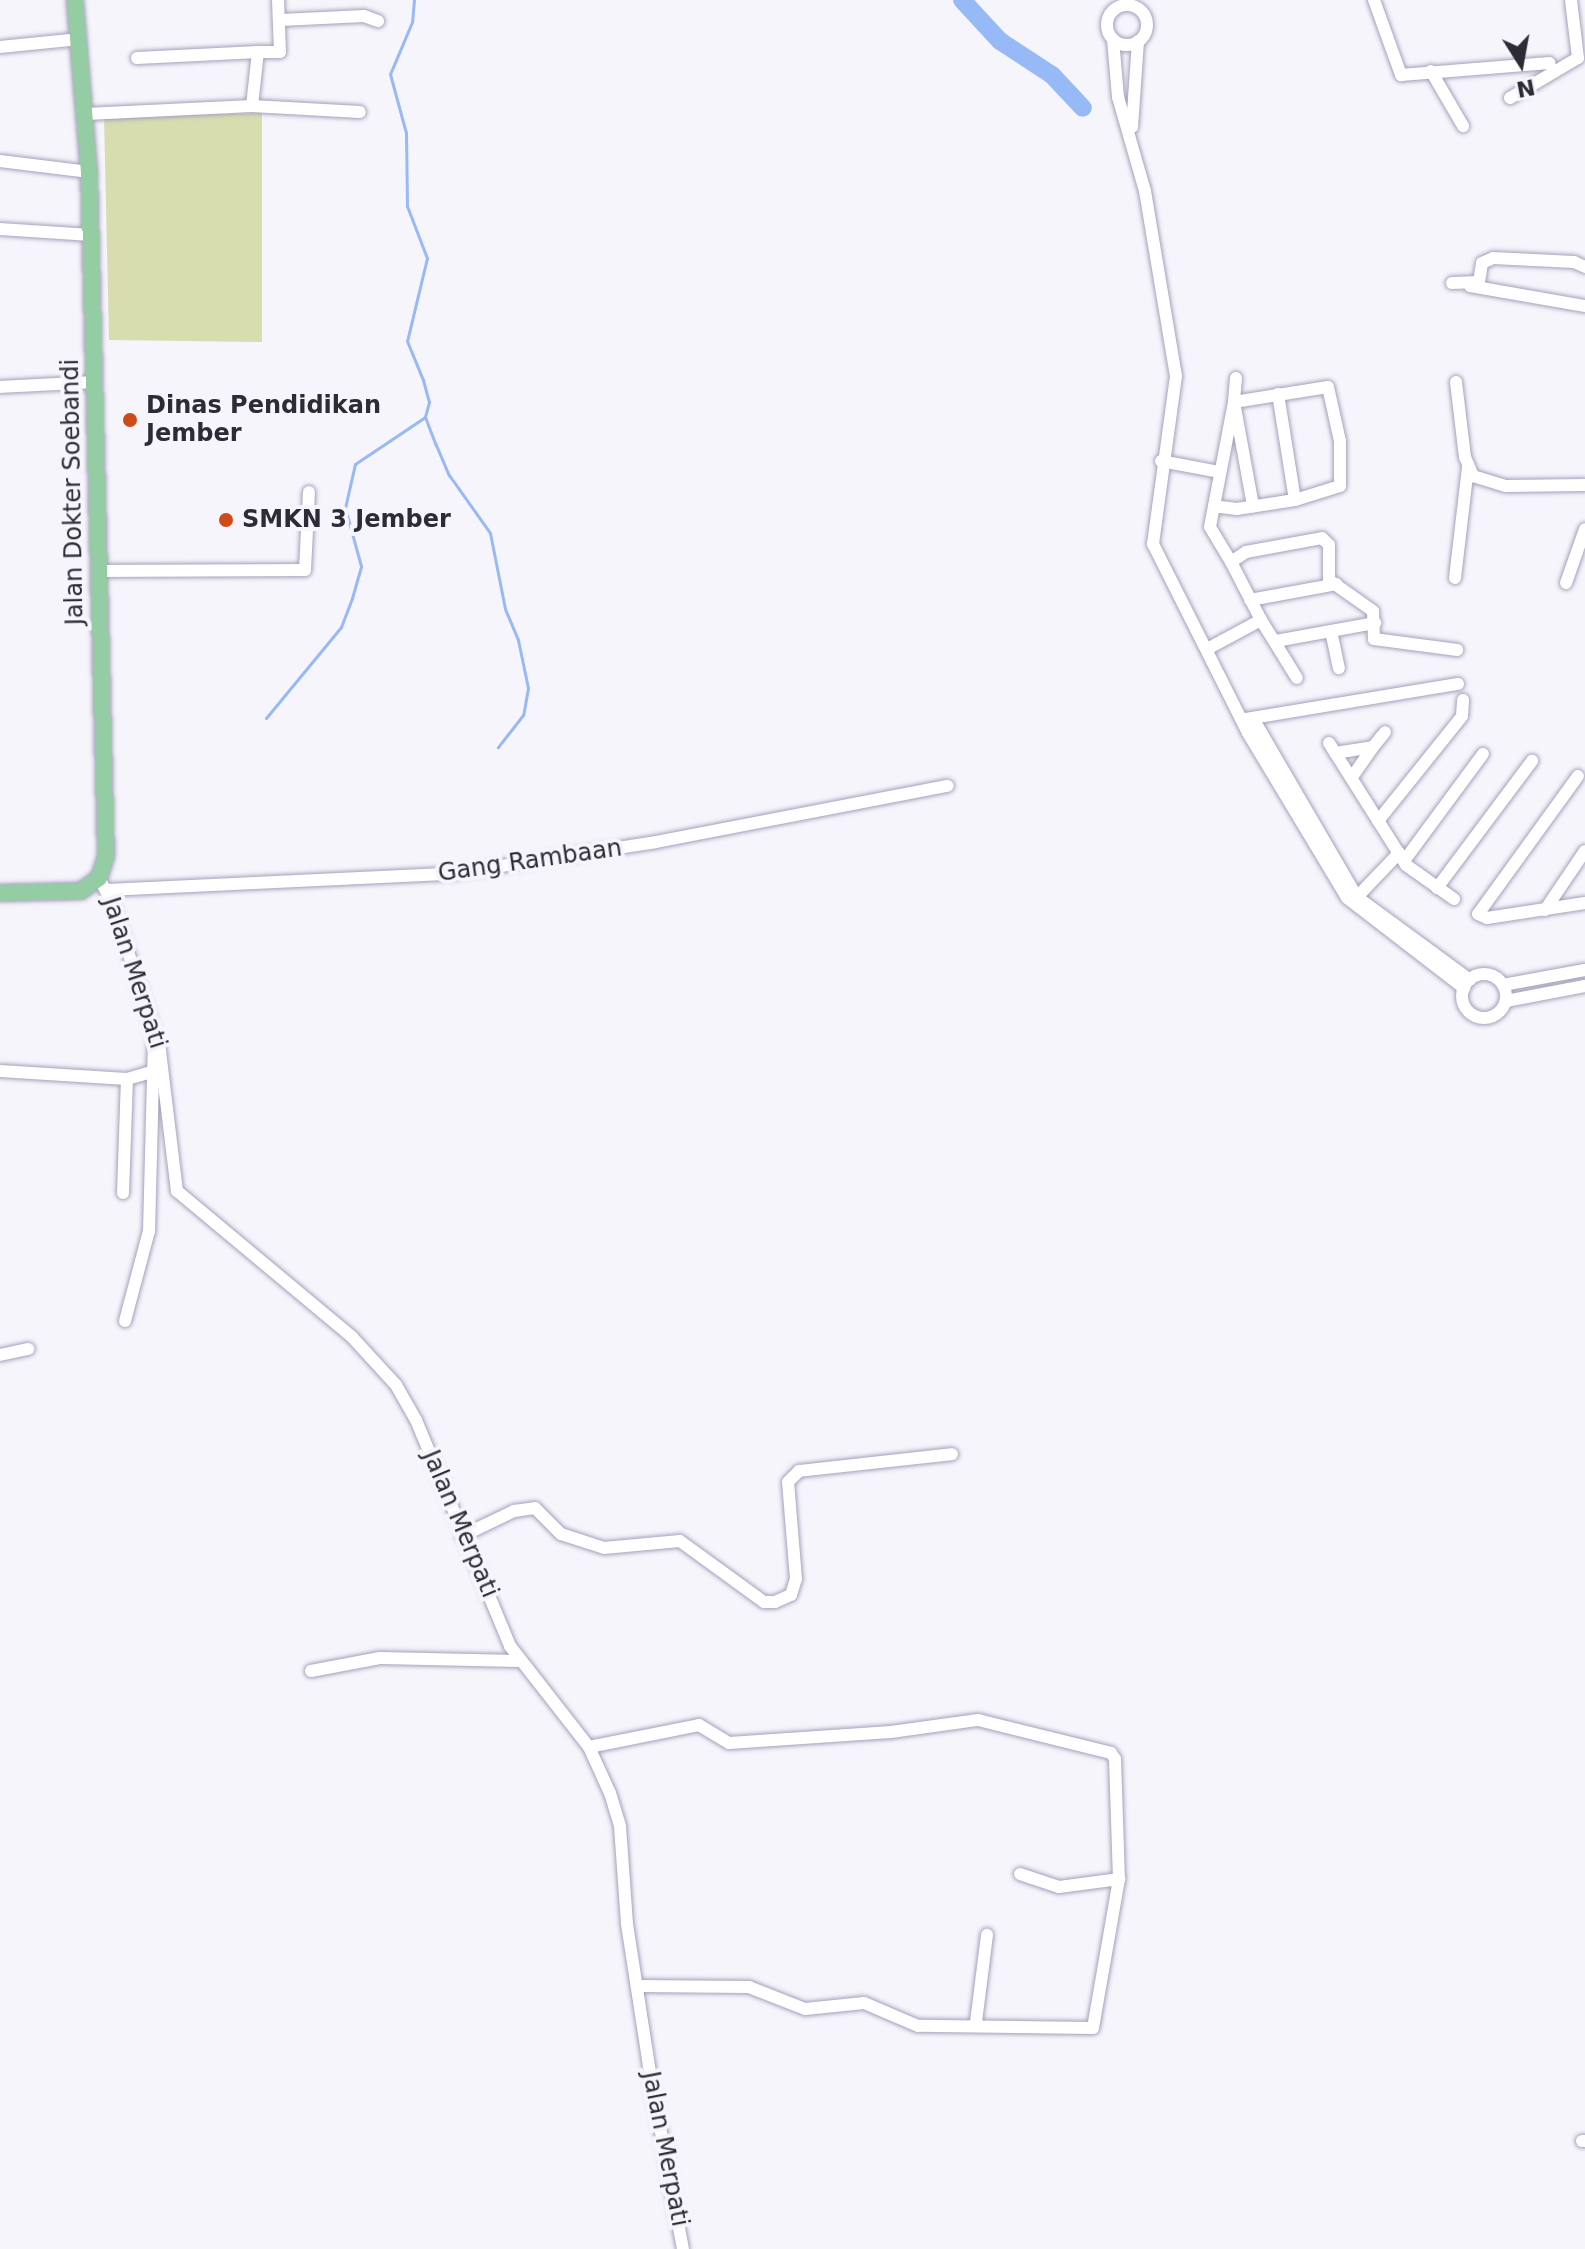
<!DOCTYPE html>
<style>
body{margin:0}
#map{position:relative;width:1585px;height:2249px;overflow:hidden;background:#f6f5fb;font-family:"DejaVu Sans",sans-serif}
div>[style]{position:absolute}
.green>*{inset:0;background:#d8ddb0}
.stream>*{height:3px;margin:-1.5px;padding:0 1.5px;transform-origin:1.5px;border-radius:1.5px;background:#97b9f6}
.river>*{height:18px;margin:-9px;padding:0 9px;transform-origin:9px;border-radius:9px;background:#97b9f6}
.roads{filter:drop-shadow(0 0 2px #a5a0bc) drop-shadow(0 0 2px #a5a0bc)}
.minor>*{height:12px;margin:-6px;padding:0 6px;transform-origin:6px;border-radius:6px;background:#fff}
.minor>.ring{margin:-6px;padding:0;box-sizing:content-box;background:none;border:12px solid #fff;border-radius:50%}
.major>*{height:16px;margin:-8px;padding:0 8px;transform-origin:8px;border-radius:8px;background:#94cda4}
.dots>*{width:22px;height:22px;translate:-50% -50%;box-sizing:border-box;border:4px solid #f6f5fb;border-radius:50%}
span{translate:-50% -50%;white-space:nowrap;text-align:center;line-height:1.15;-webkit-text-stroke:8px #f6f5fb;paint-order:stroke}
.poi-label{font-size:24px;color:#2d2b36;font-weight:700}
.left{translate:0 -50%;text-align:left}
.street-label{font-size:24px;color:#2d2b36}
.north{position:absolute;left:1481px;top:24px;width:80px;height:80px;-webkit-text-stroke:6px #f6f5fb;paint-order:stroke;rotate:169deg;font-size:22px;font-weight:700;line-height:32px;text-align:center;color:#2d2b36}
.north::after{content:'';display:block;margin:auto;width:28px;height:36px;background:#2d2b36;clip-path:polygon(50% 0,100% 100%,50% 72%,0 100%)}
</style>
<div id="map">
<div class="green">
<div style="clip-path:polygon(262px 113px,262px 342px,109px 340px,104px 117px)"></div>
</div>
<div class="stream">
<div style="left:414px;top:0;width:22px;rotate:95deg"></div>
<div style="left:412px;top:22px;width:56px;rotate:112.9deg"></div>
<div style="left:390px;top:74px;width:61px;rotate:74.8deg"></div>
<div style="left:406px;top:133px;width:73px;rotate:89.2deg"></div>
<div style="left:407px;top:206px;width:56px;rotate:69deg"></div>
<div style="left:427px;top:258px;width:85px;rotate:103.5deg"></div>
<div style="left:407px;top:341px;width:42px;rotate:67.7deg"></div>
<div style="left:423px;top:380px;width:23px;rotate:75deg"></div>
<div style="left:429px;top:402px;width:16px;rotate:105deg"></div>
<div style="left:425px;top:417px;width:30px;rotate:69deg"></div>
<div style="left:436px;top:445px;width:33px;rotate:67deg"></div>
<div style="left:449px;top:475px;width:71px;rotate:54.7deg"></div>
<div style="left:490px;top:533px;width:77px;rotate:78.8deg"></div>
<div style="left:505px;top:609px;width:34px;rotate:67deg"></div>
<div style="left:518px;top:640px;width:49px;rotate:78.2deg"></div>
<div style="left:528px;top:688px;width:27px;rotate:100deg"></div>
<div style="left:523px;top:715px;width:41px;rotate:128deg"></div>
<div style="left:266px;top:718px;width:118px;rotate:-50.5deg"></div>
<div style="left:341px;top:627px;width:31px;rotate:-69deg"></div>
<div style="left:352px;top:598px;width:33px;rotate:-74deg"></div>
<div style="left:361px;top:566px;width:60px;rotate:-105.4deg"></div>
<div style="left:345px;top:508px;width:45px;rotate:-77.2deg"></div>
<div style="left:355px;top:464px;width:84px;rotate:-33.9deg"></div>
</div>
<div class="river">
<div style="left:962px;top:0;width:56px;rotate:47.2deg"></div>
<div style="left:1000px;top:41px;width:62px;rotate:33.2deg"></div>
<div style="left:1052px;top:75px;width:45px;rotate:46.8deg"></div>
</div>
<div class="roads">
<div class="minor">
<div style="left:1374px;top:0;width:80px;rotate:70.2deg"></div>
<div style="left:1401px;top:75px;width:149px;rotate:-4.6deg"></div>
<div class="ring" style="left:1107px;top:5px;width:28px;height:28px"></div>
<div style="left:281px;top:20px;width:83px;rotate:-2.8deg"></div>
<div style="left:364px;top:16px;width:15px;rotate:20deg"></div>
<div style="left:1113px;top:39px;width:58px;rotate:85.1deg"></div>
<div style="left:1118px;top:97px;width:98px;rotate:74deg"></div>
<div style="left:1145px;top:191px;width:188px;rotate:80.5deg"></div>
<div style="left:1176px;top:376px;width:170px;rotate:97.8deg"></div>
<div style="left:1153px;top:544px;width:212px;rotate:63.3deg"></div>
<div style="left:1248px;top:733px;width:192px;rotate:59deg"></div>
<div style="left:1347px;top:898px;width:148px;rotate:37.6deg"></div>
<div style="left:0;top:47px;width:80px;rotate:-5.7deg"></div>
<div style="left:137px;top:58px;width:121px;rotate:-2.8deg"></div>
<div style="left:1431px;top:71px;width:64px;rotate:59.8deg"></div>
<div style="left:1510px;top:98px;width:79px;rotate:-30.5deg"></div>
<div style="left:1578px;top:58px;width:58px;rotate:-96.9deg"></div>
<div style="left:252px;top:106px;width:54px;rotate:-83.7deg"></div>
<div style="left:258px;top:52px;width:22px"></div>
<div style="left:280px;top:52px;width:52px;rotate:-92.2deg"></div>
<div style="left:86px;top:114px;width:166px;rotate:-2.8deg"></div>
<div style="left:252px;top:106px;width:108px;rotate:3.2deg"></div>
<div style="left:1132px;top:127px;width:86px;rotate:-86deg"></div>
<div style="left:0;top:161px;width:90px;rotate:7deg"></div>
<div style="left:0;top:229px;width:91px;rotate:3.8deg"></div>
<div style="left:1452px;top:283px;width:27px;rotate:-2deg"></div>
<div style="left:1479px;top:282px;width:19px;rotate:-81deg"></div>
<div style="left:1482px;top:263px;width:12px;rotate:-24deg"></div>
<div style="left:1493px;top:258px;width:81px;rotate:2.8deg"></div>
<div style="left:1574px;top:262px;width:12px;rotate:24deg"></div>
<div style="left:1470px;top:286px;width:117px;rotate:9.9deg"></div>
<div style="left:1236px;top:378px;width:24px;rotate:95deg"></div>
<div style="left:1234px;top:402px;width:106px;rotate:79.6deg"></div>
<div style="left:1456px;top:382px;width:76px;rotate:83.2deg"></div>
<div style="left:1465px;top:457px;width:21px;rotate:67deg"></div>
<div style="left:1473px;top:476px;width:34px;rotate:17deg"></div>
<div style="left:1506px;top:486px;width:79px;rotate:-0.7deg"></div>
<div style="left:0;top:387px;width:94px;rotate:-3deg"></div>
<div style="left:1328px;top:387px;width:55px;rotate:77.5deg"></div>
<div style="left:1340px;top:441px;width:45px;rotate:90deg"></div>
<div style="left:1340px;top:486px;width:47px;rotate:162.7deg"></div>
<div style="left:1295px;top:500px;width:59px;rotate:171.2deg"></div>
<div style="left:1237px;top:509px;width:23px;rotate:-173deg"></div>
<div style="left:1214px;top:506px;width:106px;rotate:-79.1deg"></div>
<div style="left:1234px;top:402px;width:95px;rotate:-9.1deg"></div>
<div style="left:1278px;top:394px;width:107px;rotate:80.9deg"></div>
<div style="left:1161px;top:461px;width:60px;rotate:10.6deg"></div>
<div style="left:1214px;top:506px;width:21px;rotate:101deg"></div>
<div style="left:1210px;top:527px;width:41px;rotate:59deg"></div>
<div style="left:99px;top:571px;width:206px;rotate:-0.3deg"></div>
<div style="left:305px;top:570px;width:78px;rotate:-87.1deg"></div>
<div style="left:1455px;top:578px;width:112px;rotate:-83.3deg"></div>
<div style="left:1566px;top:583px;width:57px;rotate:-70.6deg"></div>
<div style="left:1250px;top:600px;width:88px;rotate:-10.4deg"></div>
<div style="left:1261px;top:620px;width:65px;rotate:-117.3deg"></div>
<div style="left:1231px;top:562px;width:18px;rotate:-34deg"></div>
<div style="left:1246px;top:552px;width:77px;rotate:-10.4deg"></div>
<div style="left:1322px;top:538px;width:10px;rotate:45deg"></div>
<div style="left:1329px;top:545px;width:35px;rotate:90deg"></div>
<div style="left:1329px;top:580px;width:54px;rotate:35.2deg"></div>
<div style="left:1373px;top:611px;width:28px;rotate:88deg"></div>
<div style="left:1374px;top:639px;width:84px;rotate:7.5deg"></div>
<div style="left:1331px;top:631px;width:38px;rotate:78deg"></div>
<div style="left:1276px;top:641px;width:101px;rotate:-10.3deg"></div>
<div style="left:1209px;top:648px;width:59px;rotate:-28.3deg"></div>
<div style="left:1261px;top:620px;width:68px;rotate:58.2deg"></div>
<div style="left:1246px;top:719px;width:14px;rotate:34deg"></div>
<div style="left:1258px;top:727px;width:197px;rotate:59.8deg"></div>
<div style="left:1357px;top:897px;width:140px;rotate:36.3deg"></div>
<div style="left:1246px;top:719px;width:215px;rotate:-9.4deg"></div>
<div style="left:1329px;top:743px;width:144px;rotate:57.7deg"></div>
<div style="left:1406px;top:865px;width:59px;rotate:35.3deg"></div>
<div style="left:1373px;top:747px;width:19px;rotate:-51deg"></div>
<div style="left:1335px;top:753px;width:38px;rotate:-9deg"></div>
<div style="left:1373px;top:747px;width:38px;rotate:125deg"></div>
<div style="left:1578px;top:776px;width:170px;rotate:125.9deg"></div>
<div style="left:1478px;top:914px;width:10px;rotate:24deg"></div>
<div style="left:1487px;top:918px;width:99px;rotate:-8.7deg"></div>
<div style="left:1378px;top:821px;width:134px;rotate:-51.3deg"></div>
<div style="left:1462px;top:716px;width:16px;rotate:-86deg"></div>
<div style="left:1404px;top:861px;width:133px;rotate:-53.6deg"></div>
<div style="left:99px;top:878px;width:27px;rotate:62deg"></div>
<div style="left:112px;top:902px;width:157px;rotate:72.1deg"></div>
<div style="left:160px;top:1051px;width:141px;rotate:83.1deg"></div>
<div style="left:177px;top:1191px;width:228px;rotate:39.8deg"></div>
<div style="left:352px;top:1337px;width:65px;rotate:47.5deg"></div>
<div style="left:396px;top:1385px;width:40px;rotate:60.3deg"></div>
<div style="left:416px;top:1420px;width:245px;rotate:67.4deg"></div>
<div style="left:510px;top:1646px;width:128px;rotate:52deg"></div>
<div style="left:589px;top:1747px;width:51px;rotate:65.5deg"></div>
<div style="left:610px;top:1793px;width:34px;rotate:73deg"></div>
<div style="left:620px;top:1826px;width:98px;rotate:85.9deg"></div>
<div style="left:627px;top:1924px;width:163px;rotate:81.2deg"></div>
<div style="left:652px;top:2085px;width:167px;rotate:79.3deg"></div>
<div style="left:1437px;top:888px;width:159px;rotate:-53.2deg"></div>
<div style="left:107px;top:890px;width:343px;rotate:-2.7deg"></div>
<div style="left:450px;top:874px;width:208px;rotate:-8.8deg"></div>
<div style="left:656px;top:842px;width:297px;rotate:-10.9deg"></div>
<div style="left:1357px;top:897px;width:61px;rotate:-46.3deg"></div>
<div style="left:1545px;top:910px;width:71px;rotate:-55.9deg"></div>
<div class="ring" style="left:1462px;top:974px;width:32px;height:32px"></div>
<div style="left:1503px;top:985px;width:83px;rotate:-10.4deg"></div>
<div style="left:1506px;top:1001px;width:80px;rotate:-10.8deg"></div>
<div style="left:0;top:1071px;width:127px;rotate:3.6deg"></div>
<div style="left:127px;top:1079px;width:25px;rotate:-16deg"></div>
<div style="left:123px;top:1193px;width:114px;rotate:-88deg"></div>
<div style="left:125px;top:1321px;width:93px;rotate:-75.1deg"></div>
<div style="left:149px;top:1231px;width:191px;rotate:-88.5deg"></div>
<div style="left:0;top:1355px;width:29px;rotate:-12deg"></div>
<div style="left:462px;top:1536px;width:58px;rotate:-25.7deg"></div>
<div style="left:514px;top:1511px;width:21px;rotate:-8deg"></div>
<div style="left:535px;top:1508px;width:37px;rotate:45deg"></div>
<div style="left:561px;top:1534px;width:45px;rotate:18deg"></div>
<div style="left:604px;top:1548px;width:76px;rotate:-5.3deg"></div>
<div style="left:680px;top:1541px;width:104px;rotate:36deg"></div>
<div style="left:764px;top:1602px;width:11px"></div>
<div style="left:775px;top:1602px;width:17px;rotate:-24deg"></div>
<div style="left:791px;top:1595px;width:17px;rotate:-73deg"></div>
<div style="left:796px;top:1579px;width:97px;rotate:-94.7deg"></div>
<div style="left:788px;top:1482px;width:16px;rotate:-45deg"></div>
<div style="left:799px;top:1471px;width:154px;rotate:-6.3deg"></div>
<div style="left:311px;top:1671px;width:70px;rotate:-10.7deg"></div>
<div style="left:380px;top:1658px;width:139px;rotate:1.2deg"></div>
<div style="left:589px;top:1747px;width:112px;rotate:-11.3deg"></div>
<div style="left:699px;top:1725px;width:35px;rotate:31deg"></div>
<div style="left:729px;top:1743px;width:162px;rotate:-3.9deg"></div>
<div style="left:891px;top:1732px;width:88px;rotate:-7.9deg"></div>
<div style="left:978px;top:1720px;width:137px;rotate:13.9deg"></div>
<div style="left:1111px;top:1753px;width:7px;rotate:56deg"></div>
<div style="left:1115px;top:1759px;width:120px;rotate:88.1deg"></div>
<div style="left:1119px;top:1879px;width:151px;rotate:99.9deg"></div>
<div style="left:1093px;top:2028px;width:175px;rotate:-179.3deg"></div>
<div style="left:918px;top:2026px;width:59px;rotate:-156.9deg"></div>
<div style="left:864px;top:2003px;width:59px;rotate:174.2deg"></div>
<div style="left:805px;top:2009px;width:60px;rotate:-158.6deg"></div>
<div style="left:749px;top:1987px;width:112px;rotate:-179.5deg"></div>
<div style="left:1020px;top:1874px;width:41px;rotate:18.4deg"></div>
<div style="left:1059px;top:1887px;width:61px;rotate:-7.6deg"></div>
<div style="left:976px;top:2022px;width:88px;rotate:-82.8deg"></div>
<div style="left:1582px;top:2141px;width:3px"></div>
</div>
<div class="major">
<div style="left:0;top:893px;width:81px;rotate:-1.4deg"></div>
<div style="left:81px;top:891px;width:22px;rotate:-36deg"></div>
<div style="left:99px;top:878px;width:23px;rotate:-72deg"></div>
<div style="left:106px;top:856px;width:684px;rotate:-91.42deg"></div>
<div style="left:89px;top:172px;width:173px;rotate:-94.7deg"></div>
</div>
</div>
<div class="dots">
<div style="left:130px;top:420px;background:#d04919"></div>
<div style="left:226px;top:520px;background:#d04919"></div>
</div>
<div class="poi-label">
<span class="left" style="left:146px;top:420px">Dinas Pendidikan<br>Jember</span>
<span class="left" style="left:242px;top:520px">SMKN 3 Jember</span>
</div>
<div class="street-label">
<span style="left:73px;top:492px;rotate:-91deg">Jalan Dokter Soebandi</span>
<span style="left:530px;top:861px;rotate:-8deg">Gang Rambaan</span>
<span style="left:134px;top:973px;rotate:72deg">Jalan Merpati</span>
<span style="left:460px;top:1524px;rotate:67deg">Jalan Merpati</span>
<span style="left:665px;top:2149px;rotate:79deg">Jalan Merpati</span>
</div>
<div class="north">N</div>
</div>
